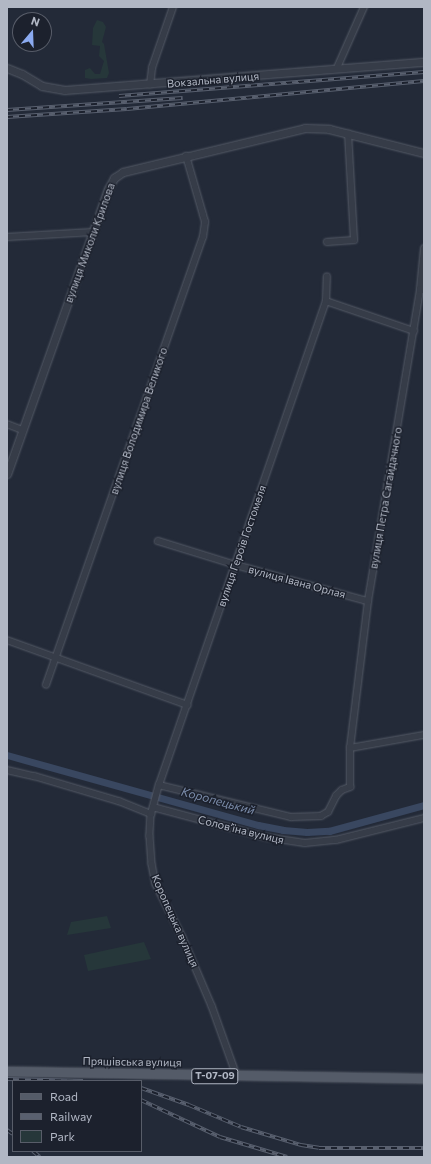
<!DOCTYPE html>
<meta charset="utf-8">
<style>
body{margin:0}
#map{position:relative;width:431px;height:1164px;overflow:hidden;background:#232a38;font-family:Commissioner,sans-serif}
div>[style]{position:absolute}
.green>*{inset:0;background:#26373a}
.canal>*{height:7px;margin:-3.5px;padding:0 3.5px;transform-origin:3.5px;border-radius:3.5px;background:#394760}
.roads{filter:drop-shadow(0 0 1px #545a66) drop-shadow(0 0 1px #545a66)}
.minor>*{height:5.5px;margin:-2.75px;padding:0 2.75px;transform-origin:2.75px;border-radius:2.75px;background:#363c48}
.tertiary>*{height:7px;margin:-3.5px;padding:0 3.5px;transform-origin:3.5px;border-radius:3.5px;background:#363c48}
.primary>*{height:9px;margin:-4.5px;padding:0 4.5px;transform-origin:4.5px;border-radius:4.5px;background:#545b68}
.rail>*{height:3.5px;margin-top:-1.75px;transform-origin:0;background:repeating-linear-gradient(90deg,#1c212d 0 6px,#59606f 0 12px);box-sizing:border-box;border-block:1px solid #59606f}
span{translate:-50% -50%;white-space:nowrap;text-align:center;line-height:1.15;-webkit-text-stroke:3px #1c212d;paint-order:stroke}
.shield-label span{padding:1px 3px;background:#1c212d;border:1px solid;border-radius:3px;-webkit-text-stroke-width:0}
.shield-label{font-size:10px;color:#b1b7c4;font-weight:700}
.street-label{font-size:11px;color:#b1b7c4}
.water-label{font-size:12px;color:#7b8caa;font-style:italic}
.frame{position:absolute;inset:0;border:8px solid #b1b7c4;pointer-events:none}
.legend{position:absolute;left:12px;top:1080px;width:130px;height:72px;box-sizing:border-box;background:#1c212d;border:1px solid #585d69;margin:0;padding:5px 7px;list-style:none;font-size:12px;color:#b1b7c4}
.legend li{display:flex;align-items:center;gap:8px;height:20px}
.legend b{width:20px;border:1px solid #585d69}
.north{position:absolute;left:12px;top:12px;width:40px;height:40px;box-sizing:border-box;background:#1c212d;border:1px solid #585d69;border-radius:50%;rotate:19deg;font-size:11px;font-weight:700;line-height:16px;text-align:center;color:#b1b7c4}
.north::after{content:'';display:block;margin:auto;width:14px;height:18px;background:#8baaf0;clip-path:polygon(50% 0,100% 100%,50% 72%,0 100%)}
</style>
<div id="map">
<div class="green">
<div style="clip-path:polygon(97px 20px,103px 22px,106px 27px,102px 42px,104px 44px,109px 73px,107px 78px,91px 79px,85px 78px,85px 70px,90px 68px,95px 74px,100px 74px,104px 61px,99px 56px,100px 46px,92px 45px,93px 28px)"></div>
<div style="clip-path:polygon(107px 916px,111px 928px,67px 935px,71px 922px)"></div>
<div style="clip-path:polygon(144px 942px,151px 959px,88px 971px,84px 955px)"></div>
</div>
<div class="canal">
<div style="left:7px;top:755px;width:261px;rotate:15.6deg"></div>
<div style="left:258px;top:825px;width:25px;rotate:11deg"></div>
<div style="left:283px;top:830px;width:24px;rotate:5deg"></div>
<div style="left:307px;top:832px;width:22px;rotate:-3deg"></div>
<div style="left:329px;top:831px;width:98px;rotate:-15.3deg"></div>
</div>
<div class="roads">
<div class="minor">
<div style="left:337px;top:68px;width:67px;rotate:-66.1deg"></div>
<div style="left:150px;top:85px;width:17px;rotate:-83deg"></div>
<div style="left:152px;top:68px;width:65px;rotate:-71deg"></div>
<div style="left:7px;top:237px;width:86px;rotate:-3.3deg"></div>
<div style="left:327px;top:242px;width:27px;rotate:-4deg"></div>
<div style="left:354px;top:240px;width:106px;rotate:-93.2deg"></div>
<div style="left:326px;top:301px;width:93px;rotate:18.8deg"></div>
<div style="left:7px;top:424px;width:17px;rotate:21deg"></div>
<div style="left:158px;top:541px;width:82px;rotate:17.1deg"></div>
<div style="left:236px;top:565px;width:137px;rotate:15.3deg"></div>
<div style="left:7px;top:640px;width:192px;rotate:19.8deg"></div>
<div style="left:46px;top:685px;width:475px;rotate:-70.7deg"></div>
<div style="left:203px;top:237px;width:15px;rotate:-82deg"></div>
<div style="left:205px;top:222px;width:7px;rotate:-106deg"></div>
<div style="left:203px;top:215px;width:61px;rotate:-106.1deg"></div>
<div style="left:350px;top:748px;width:75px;rotate:-10deg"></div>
<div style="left:7px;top:770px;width:28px;rotate:13deg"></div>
<div style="left:34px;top:776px;width:89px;rotate:16.4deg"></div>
<div style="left:119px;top:801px;width:35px;rotate:22deg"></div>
<div style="left:151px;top:814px;width:22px;rotate:93deg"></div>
<div style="left:150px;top:836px;width:28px;rotate:86deg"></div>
<div style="left:152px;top:864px;width:20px;rotate:79deg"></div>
<div style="left:156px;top:884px;width:60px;rotate:63.4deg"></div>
<div style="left:183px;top:938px;width:74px;rotate:66.9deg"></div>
<div style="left:212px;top:1006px;width:74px;rotate:70.3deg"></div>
<div style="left:159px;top:785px;width:136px;rotate:13.6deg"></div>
<div style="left:291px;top:817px;width:30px;rotate:-2deg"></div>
<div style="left:321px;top:816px;width:8px;rotate:-30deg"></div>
<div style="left:328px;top:812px;width:18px;rotate:-63deg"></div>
<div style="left:336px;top:796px;width:8px;rotate:-45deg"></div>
<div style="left:342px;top:790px;width:9px;rotate:-21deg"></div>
<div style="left:350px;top:787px;width:39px;rotate:-90deg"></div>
<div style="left:350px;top:748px;width:148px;rotate:-83deg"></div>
<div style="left:368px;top:601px;width:316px;rotate:-80.5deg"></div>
<div style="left:153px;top:807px;width:116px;rotate:15deg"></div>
<div style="left:265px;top:837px;width:40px;rotate:8.5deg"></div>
<div style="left:305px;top:843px;width:31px;rotate:-6deg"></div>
<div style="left:336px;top:840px;width:91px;rotate:-14deg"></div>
<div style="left:151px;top:814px;width:30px;rotate:-75deg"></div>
<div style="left:159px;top:785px;width:512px;rotate:-70.96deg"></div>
<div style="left:326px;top:301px;width:24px;rotate:-88deg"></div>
</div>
<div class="tertiary">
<div style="left:7px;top:68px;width:16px;rotate:22deg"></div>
<div style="left:22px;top:74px;width:23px;rotate:31deg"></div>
<div style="left:42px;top:86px;width:23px;rotate:10deg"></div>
<div style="left:65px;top:90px;width:360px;rotate:-4.5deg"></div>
<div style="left:424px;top:248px;width:41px;rotate:95.6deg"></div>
<div style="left:420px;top:289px;width:4px"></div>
<div style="left:7px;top:474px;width:302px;rotate:-70.5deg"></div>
<div style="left:108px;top:189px;width:13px;rotate:-61deg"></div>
<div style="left:114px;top:178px;width:11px;rotate:-34deg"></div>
<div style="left:123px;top:172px;width:187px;rotate:-13.6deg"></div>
<div style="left:305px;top:128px;width:24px;rotate:2deg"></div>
<div style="left:329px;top:129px;width:98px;rotate:14.2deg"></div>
</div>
<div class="primary">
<div style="left:7px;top:1071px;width:417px;rotate:1deg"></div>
</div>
</div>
<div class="rail">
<div style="left:119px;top:96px;width:306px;rotate:-4.5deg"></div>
<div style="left:7px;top:110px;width:176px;rotate:-3.9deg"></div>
<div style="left:7px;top:117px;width:120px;rotate:-3.8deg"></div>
<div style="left:127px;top:109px;width:298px;rotate:-5.4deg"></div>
<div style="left:7px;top:1079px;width:76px;rotate:1.5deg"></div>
<div style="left:141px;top:1088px;width:51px;rotate:19.5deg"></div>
<div style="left:189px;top:1105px;width:56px;rotate:22.9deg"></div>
<div style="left:241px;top:1127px;width:63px;rotate:16.7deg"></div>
<div style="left:301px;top:1145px;width:18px;rotate:9deg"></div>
<div style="left:319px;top:1148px;width:105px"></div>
<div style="left:141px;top:1100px;width:87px;rotate:25.1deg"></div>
<div style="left:220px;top:1137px;width:70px;rotate:16.6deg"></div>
<div style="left:7px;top:1130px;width:7px;rotate:34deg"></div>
<div style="left:33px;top:1151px;width:9px;rotate:41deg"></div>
</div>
<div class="shield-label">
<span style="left:215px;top:1076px">Т-07-09</span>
</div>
<div class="street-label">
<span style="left:213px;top:80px;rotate:-5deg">Вокзальна вулиця</span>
<span style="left:90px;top:243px;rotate:-70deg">вулиця Миколи Крилова</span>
<span style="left:139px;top:421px;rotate:-71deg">вулиця Володимира Великого</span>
<span style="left:386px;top:498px;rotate:-80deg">вулиця Петра Сагайдачного</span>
<span style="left:242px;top:546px;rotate:-71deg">вулиця Героїв Гостомеля</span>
<span style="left:297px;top:582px;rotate:15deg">вулиця Івана Орлая</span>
<span style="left:241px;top:830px;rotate:14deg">Соловʼїна вулиця</span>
<span style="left:175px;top:921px;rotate:66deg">Коропецька вулиця</span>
<span style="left:132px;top:1062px;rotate:1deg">Пряшівська вулиця</span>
</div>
<div class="water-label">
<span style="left:218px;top:801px;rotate:15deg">Коропецький</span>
</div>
<div class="frame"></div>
<ul class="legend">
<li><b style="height:5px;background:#545b68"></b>Road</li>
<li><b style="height:5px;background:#59606f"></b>Railway</li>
<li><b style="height:11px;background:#26373a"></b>Park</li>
</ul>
<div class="north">N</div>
</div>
